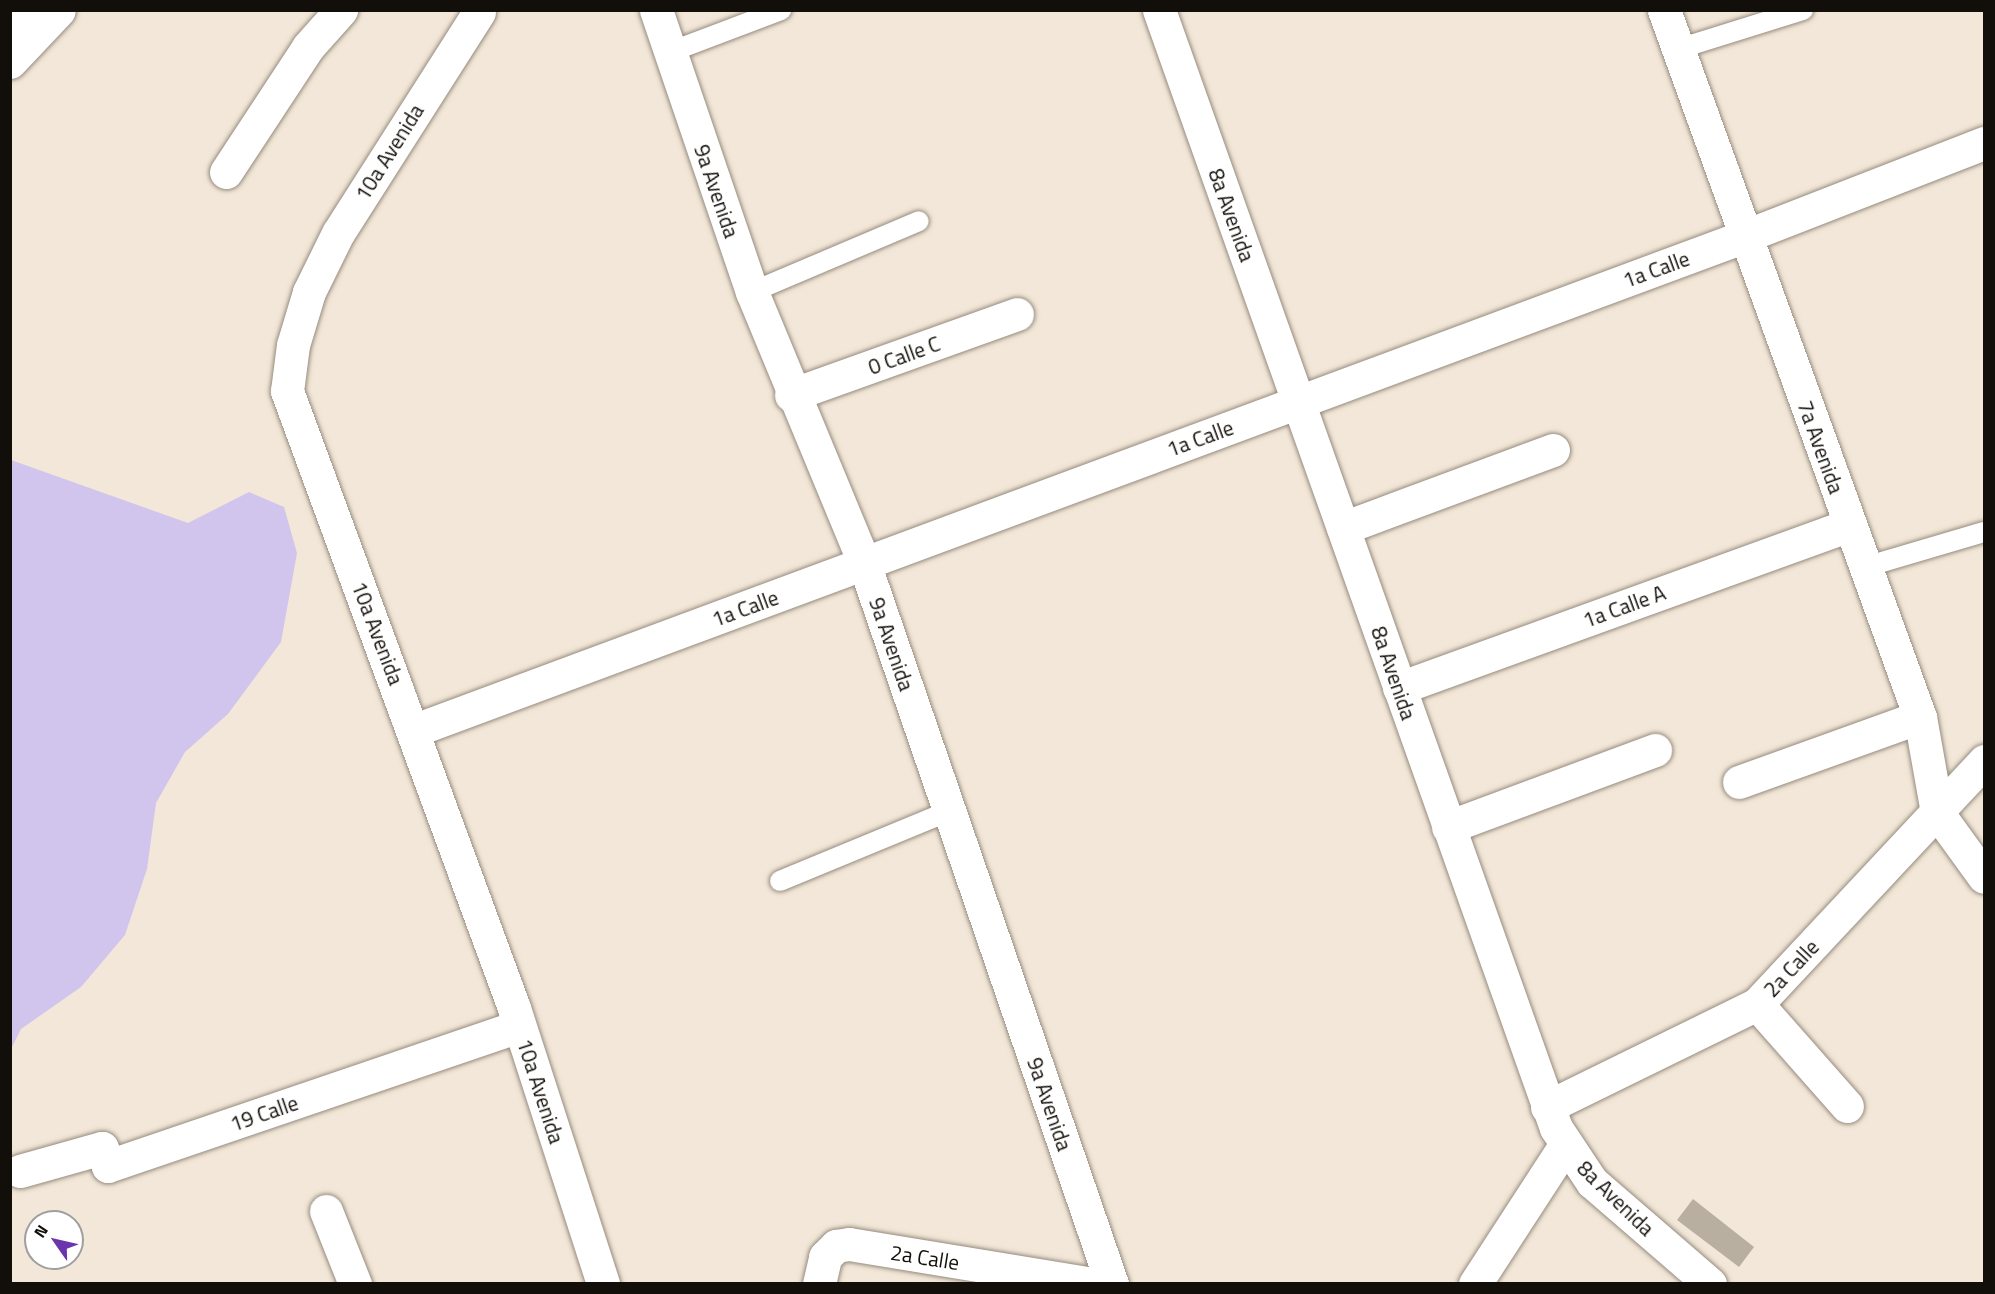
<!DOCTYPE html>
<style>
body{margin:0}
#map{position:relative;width:1995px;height:1294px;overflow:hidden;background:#f2e7d8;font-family:"Titillium Web",sans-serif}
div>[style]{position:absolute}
.green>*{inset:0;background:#d2c5ed}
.building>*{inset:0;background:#b9afa1}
.roads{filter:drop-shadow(0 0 2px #968b7e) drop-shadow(0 0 2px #968b7e)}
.lane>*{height:20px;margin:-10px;padding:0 10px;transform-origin:10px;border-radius:10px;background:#fff}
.street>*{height:33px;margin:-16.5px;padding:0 16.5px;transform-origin:16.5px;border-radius:16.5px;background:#fff}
.primary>*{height:33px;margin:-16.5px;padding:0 16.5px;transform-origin:16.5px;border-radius:16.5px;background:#fff}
span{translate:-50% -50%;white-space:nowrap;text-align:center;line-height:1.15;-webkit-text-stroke:4.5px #fff;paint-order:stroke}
.street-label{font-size:21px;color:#120e09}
.frame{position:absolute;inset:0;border:12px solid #120e09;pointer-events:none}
.north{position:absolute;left:24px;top:1210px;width:60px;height:60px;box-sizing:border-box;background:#fff;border:2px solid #a09f9d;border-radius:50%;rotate:304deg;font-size:16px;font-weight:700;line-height:24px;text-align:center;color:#120e09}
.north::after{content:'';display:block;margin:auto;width:21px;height:27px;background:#6b36ad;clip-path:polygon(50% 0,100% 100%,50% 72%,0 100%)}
</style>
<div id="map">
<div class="green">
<div style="clip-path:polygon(11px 460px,188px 523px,249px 492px,284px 507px,297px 553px,281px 642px,228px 714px,185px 752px,156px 803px,147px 869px,125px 935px,81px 987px,21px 1029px,11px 1049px)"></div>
</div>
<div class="building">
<div style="clip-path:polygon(1693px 1199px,1754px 1247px,1739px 1267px,1677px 1220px)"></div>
</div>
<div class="roads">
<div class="lane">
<div style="left:1678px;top:49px;width:131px;rotate:-17.3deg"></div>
<div style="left:670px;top:52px;width:119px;rotate:-20.7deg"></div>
<div style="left:752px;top:292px;width:181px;rotate:-23deg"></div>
<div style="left:1865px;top:567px;width:124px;rotate:-16.4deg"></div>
<div style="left:780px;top:881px;width:183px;rotate:-22.5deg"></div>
</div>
<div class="street">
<div style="left:656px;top:10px;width:298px;rotate:71.2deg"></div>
<div style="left:752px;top:292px;width:293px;rotate:67.5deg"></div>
<div style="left:864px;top:563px;width:762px;rotate:71.02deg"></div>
<div style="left:1159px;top:10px;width:1186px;rotate:70.45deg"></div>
<div style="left:1556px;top:1128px;width:65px;rotate:56.3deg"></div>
<div style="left:1592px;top:1182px;width:156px;rotate:40.8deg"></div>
<div style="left:1664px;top:10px;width:752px;rotate:70.1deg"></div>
<div style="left:1920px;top:717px;width:97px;rotate:79.9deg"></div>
<div style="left:1937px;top:812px;width:80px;rotate:54.1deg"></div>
<div style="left:479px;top:12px;width:262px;rotate:122.5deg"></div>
<div style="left:338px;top:233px;width:66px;rotate:116.2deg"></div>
<div style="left:309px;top:292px;width:55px;rotate:106.8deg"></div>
<div style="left:293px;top:345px;width:46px;rotate:97.4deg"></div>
<div style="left:287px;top:391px;width:657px;rotate:69.8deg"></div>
<div style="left:514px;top:1008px;width:290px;rotate:72.1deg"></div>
<div style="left:226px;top:172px;width:149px;rotate:-56.7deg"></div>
<div style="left:308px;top:47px;width:50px;rotate:-48.3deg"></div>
<div style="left:791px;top:395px;width:240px;rotate:-19.7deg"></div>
<div style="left:1343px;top:528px;width:224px;rotate:-20.4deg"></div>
<div style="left:1399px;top:688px;width:480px;rotate:-19.9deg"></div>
<div style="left:415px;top:730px;width:1417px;rotate:-20.37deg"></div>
<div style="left:1743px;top:237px;width:259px;rotate:-21.3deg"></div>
<div style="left:1739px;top:782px;width:192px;rotate:-19.8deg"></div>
<div style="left:1448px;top:827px;width:221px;rotate:-20.4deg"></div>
<div style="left:1757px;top:1004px;width:136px;rotate:48.6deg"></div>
<div style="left:1547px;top:1107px;width:234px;rotate:-26.1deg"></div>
<div style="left:1757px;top:1004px;width:333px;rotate:-46.9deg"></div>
<div style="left:20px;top:1171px;width:85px;rotate:-15.7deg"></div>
<div style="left:102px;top:1148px;width:19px;rotate:72deg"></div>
<div style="left:108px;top:1166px;width:434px;rotate:-18.8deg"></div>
<div style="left:326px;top:1211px;width:79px;rotate:68.3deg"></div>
<div style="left:819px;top:1284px;width:28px;rotate:-77deg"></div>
<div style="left:825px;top:1257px;width:16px;rotate:-45deg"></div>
<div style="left:836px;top:1246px;width:13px;rotate:-9deg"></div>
<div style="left:849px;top:1244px;width:246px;rotate:9.3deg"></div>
<div style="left:1475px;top:1284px;width:167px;rotate:-57deg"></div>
</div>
<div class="primary">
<div style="left:10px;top:34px;width:27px;rotate:-63deg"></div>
<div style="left:10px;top:62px;width:71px;rotate:-46.7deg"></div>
</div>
</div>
<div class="street-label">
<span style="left:389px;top:152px;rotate:-58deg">10a Avenida</span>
<span style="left:717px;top:191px;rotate:71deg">9a Avenida</span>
<span style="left:1232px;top:215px;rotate:70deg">8a Avenida</span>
<span style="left:1656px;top:269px;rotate:-20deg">1a Calle</span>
<span style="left:904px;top:355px;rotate:-20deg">0 Calle C</span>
<span style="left:1200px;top:438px;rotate:-20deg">1a Calle</span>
<span style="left:1821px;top:447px;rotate:70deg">7a Avenida</span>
<span style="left:1624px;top:606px;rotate:-20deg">1a Calle A</span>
<span style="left:745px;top:608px;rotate:-20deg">1a Calle</span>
<span style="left:378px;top:633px;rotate:69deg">10a Avenida</span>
<span style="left:892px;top:644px;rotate:71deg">9a Avenida</span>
<span style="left:1394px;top:673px;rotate:71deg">8a Avenida</span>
<span style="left:1791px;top:968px;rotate:-47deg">2a Calle</span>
<span style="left:541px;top:1091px;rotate:72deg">10a Avenida</span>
<span style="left:1050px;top:1104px;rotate:71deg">9a Avenida</span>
<span style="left:264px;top:1113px;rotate:-19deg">19 Calle</span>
<span style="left:1616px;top:1198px;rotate:44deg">8a Avenida</span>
<span style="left:925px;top:1257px;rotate:9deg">2a Calle</span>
</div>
<div class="frame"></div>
<div class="north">N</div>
</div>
